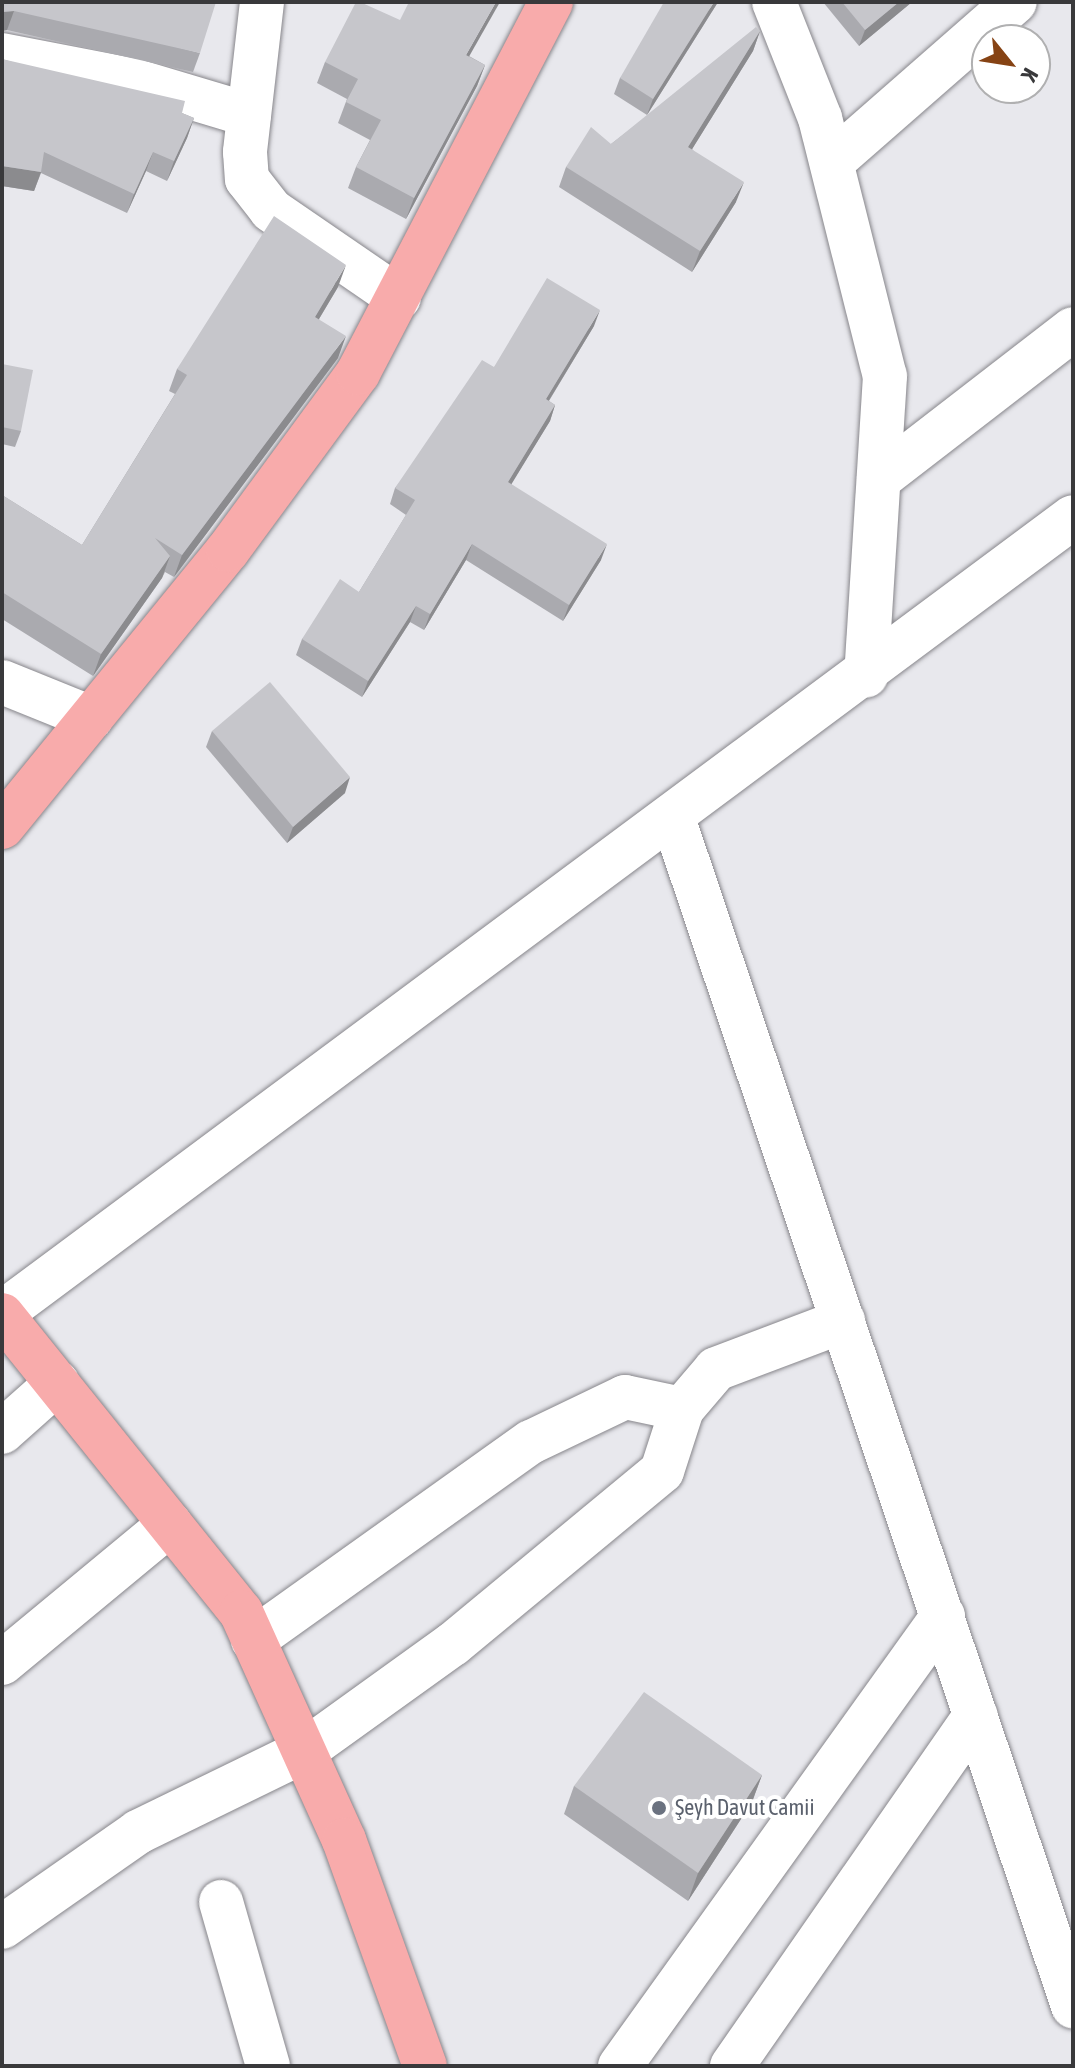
<!DOCTYPE html>
<meta charset="utf-8">
<style>
body{margin:0}
#map{position:relative;width:1075px;height:2068px;overflow:hidden;background:#e8e8ed;font-family:"Asap Condensed",sans-serif}
div>[style]{position:absolute}
.roads{filter:drop-shadow(0 0 2px #87868b) drop-shadow(0 0 2px #87868b)}
.minor>*{height:44px;margin:-22px;padding:0 22px;transform-origin:22px;border-radius:22px;background:#fff}
.major>*{height:44px;margin:-22px;padding:0 22px;transform-origin:22px;border-radius:22px;background:#f8abab}
.wall>*{inset:0;background:#aaaaaf}
.shaded-wall>*{inset:0;background:#8b8b8e}
.building>*{inset:0;background:#c6c6cb}
.dots>*{width:22px;height:22px;translate:-50% -50%;box-sizing:border-box;border:4px solid #fff;border-radius:50%}
span{translate:-50% -50%;white-space:nowrap;text-align:center;line-height:1.15;-webkit-text-stroke:8px #fff;paint-order:stroke}
.worship-label{font-size:22px;color:#5b616d}
.left{translate:0 -50%;text-align:left}
.frame{position:absolute;inset:0;border:4px solid #39393b;pointer-events:none}
.north{position:absolute;left:971px;top:24px;width:80px;height:80px;box-sizing:border-box;background:#fff;border:2px solid #b0b0b1;border-radius:50%;rotate:120deg;font-size:22px;font-weight:700;line-height:32px;text-align:center;color:#39393b}
.north::after{content:'';display:block;margin:auto;width:28px;height:36px;background:#864314;clip-path:polygon(50% 0,100% 100%,50% 72%,0 100%)}
</style>
<div id="map">
<div class="roads">
<div class="minor">
<div style="left:262px;top:2px;width:151px;rotate:96.5deg"></div>
<div style="left:245px;top:152px;width:27px;rotate:86deg"></div>
<div style="left:247px;top:179px;width:39px;rotate:52deg"></div>
<div style="left:271px;top:210px;width:155px;rotate:34.5deg"></div>
<div style="left:774px;top:2px;width:125px;rotate:68.4deg"></div>
<div style="left:820px;top:118px;width:266px;rotate:75.9deg"></div>
<div style="left:885px;top:376px;width:300px;rotate:93.6deg"></div>
<div style="left:2px;top:55px;width:136px;rotate:11deg"></div>
<div style="left:136px;top:81px;width:118px;rotate:16.7deg"></div>
<div style="left:832px;top:162px;width:243px;rotate:-41.2deg"></div>
<div style="left:879px;top:479px;width:245px;rotate:-37.7deg"></div>
<div style="left:2px;top:682px;width:96px;rotate:22deg"></div>
<div style="left:673px;top:818px;width:1254px;rotate:71.39deg"></div>
<div style="left:2px;top:1313px;width:1334px;rotate:-36.62deg"></div>
<div style="left:2px;top:1432px;width:74px;rotate:-41.7deg"></div>
<div style="left:253px;top:1640px;width:341px;rotate:-35.5deg"></div>
<div style="left:531px;top:1442px;width:104px;rotate:-25.6deg"></div>
<div style="left:625px;top:1397px;width:58px;rotate:11.9deg"></div>
<div style="left:2px;top:1663px;width:218px;rotate:-39.6deg"></div>
<div style="left:221px;top:1902px;width:171px;rotate:74deg"></div>
<div style="left:2px;top:1927px;width:166px;rotate:-34.9deg"></div>
<div style="left:138px;top:1832px;width:185px;rotate:-26deg"></div>
<div style="left:304px;top:1751px;width:183px;rotate:-35.7deg"></div>
<div style="left:453px;top:1644px;width:271px;rotate:-39.6deg"></div>
<div style="left:662px;top:1471px;width:65px;rotate:-72.1deg"></div>
<div style="left:682px;top:1409px;width:52px;rotate:-49.6deg"></div>
<div style="left:716px;top:1369px;width:136px;rotate:-20.7deg"></div>
<div style="left:620px;top:2066px;width:554px;rotate:-54.33deg"></div>
<div style="left:732px;top:2066px;width:427px;rotate:-55.2deg"></div>
</div>
<div class="major">
<div style="left:2px;top:827px;width:357px;rotate:-50.8deg"></div>
<div style="left:228px;top:550px;width:220px;rotate:-53.7deg"></div>
<div style="left:358px;top:373px;width:418px;rotate:-62.5deg"></div>
<div style="left:2px;top:1315px;width:381px;rotate:51.2deg"></div>
<div style="left:241px;top:1612px;width:250px;rotate:65.7deg"></div>
<div style="left:344px;top:1840px;width:240px;rotate:70.3deg"></div>
</div>
</div>
<div class="wall">
<div style="clip-path:polygon(2px 2px,200px 53px,193px 72px,7px 30px)"></div>
<div style="clip-path:polygon(718px 2px,647px 115px,614px 94px,620px 78px)"></div>
<div style="clip-path:polygon(823px 2px,912px 2px,859px 46px)"></div>
<div style="clip-path:polygon(760px 31px,753px 51px,692px 149px,736px 202px,692px 272px,559px 187px,566px 167px,611px 144px)"></div>
<div style="clip-path:polygon(469px 56px,485px 65px,477px 86px,406px 219px,348px 188px,356px 167px,370px 140px,338px 123px,347px 99px,317px 83px,325px 62px)"></div>
<div style="clip-path:polygon(2px 59px,182px 113px,194px 118px,187px 138px,167px 181px,146px 171px,127px 213px,41px 173px,34px 191px,2px 186px)"></div>
<div style="clip-path:polygon(338px 287px,319px 319px,338px 358px,174px 577px,165px 572px,162px 578px,93px 676px,2px 619px,2px 495px,82px 545px,175px 394px,169px 391px,177px 369px)"></div>
<div style="clip-path:polygon(594px 326px,549px 401px,555px 405px,550px 421px,511px 484px,601px 560px,563px 621px,466px 560px,424px 630px,410px 622px,362px 697px,296px 655px,302px 639px,359px 592px,406px 515px,390px 504px,395px 488px,494px 367px)"></div>
<div style="clip-path:polygon(2px 364px,21px 431px,15px 447px,2px 444px)"></div>
<div style="clip-path:polygon(212px 731px,345px 793px,287px 843px,206px 747px)"></div>
<div style="clip-path:polygon(762px 1775px,752px 1802px,688px 1901px,564px 1814px,574px 1786px)"></div>
</div>
<div class="shaded-wall">
<div style="clip-path:polygon(496px 2px,500px 2px,458px 76px,466px 55px)"></div>
<div style="clip-path:polygon(714px 2px,718px 2px,647px 115px,653px 99px)"></div>
<div style="clip-path:polygon(899px 2px,912px 2px,859px 46px,865px 30px)"></div>
<div style="clip-path:polygon(14px 11px,7px 30px,2px 31px,2px 12px)"></div>
<div style="clip-path:polygon(760px 31px,753px 51px,681px 167px,688px 147px)"></div>
<div style="clip-path:polygon(485px 65px,477px 86px,406px 219px,414px 198px)"></div>
<div style="clip-path:polygon(194px 118px,187px 138px,167px 181px,174px 161px)"></div>
<div style="clip-path:polygon(153px 152px,146px 171px,127px 213px,134px 194px)"></div>
<div style="clip-path:polygon(2px 166px,41px 172px,34px 191px,2px 186px)"></div>
<div style="clip-path:polygon(744px 182px,736px 202px,692px 272px,700px 251px)"></div>
<div style="clip-path:polygon(346px 265px,338px 287px,307px 339px,315px 317px)"></div>
<div style="clip-path:polygon(600px 310px,594px 326px,540px 415px,546px 399px)"></div>
<div style="clip-path:polygon(346px 336px,338px 358px,174px 577px,182px 555px)"></div>
<div style="clip-path:polygon(555px 405px,550px 421px,503px 498px,508px 482px)"></div>
<div style="clip-path:polygon(472px 544px,466px 560px,424px 630px,430px 614px)"></div>
<div style="clip-path:polygon(607px 544px,601px 560px,563px 621px,569px 605px)"></div>
<div style="clip-path:polygon(170px 556px,162px 578px,93px 676px,101px 654px)"></div>
<div style="clip-path:polygon(416px 606px,410px 622px,362px 697px,368px 681px)"></div>
<div style="clip-path:polygon(350px 777px,345px 793px,287px 843px,293px 827px)"></div>
<div style="clip-path:polygon(762px 1775px,752px 1802px,688px 1901px,698px 1873px)"></div>
</div>
<div class="building">
<div style="clip-path:polygon(2px 2px,216px 2px,200px 53px,14px 11px,2px 12px)"></div>
<div style="clip-path:polygon(356px 2px,360px 2px,400px 20px,409px 2px,496px 2px,466px 55px,485px 65px,414px 198px,356px 167px,381px 120px,346px 102px,358px 79px,325px 62px)"></div>
<div style="clip-path:polygon(664px 2px,714px 2px,653px 99px,620px 78px)"></div>
<div style="clip-path:polygon(842px 2px,899px 2px,865px 30px)"></div>
<div style="clip-path:polygon(756px 27px,760px 31px,688px 147px,744px 182px,700px 251px,566px 167px,591px 127px,611px 144px)"></div>
<div style="clip-path:polygon(2px 59px,185px 101px,182px 113px,194px 118px,174px 161px,153px 152px,134px 194px,44px 152px,41px 172px,2px 166px)"></div>
<div style="clip-path:polygon(274px 216px,346px 265px,315px 317px,346px 336px,182px 555px,155px 538px,170px 556px,101px 654px,2px 592px,2px 495px,82px 545px,187px 375px,177px 369px)"></div>
<div style="clip-path:polygon(547px 278px,600px 310px,546px 399px,555px 405px,508px 482px,607px 544px,569px 605px,472px 544px,430px 614px,416px 606px,368px 681px,302px 639px,340px 579px,359px 592px,415px 500px,395px 488px,482px 360px,494px 367px)"></div>
<div style="clip-path:polygon(2px 364px,33px 370px,21px 431px,2px 427px)"></div>
<div style="clip-path:polygon(270px 682px,350px 777px,293px 827px,212px 731px)"></div>
<div style="clip-path:polygon(644px 1692px,762px 1775px,698px 1873px,574px 1786px)"></div>
</div>
<div class="dots">
<div style="left:659px;top:1808px;background:#6b7280"></div>
</div>
<div class="worship-label">
<span class="left" style="left:675px;top:1808px">Şeyh Davut Camii</span>
</div>
<div class="frame"></div>
<div class="north">K</div>
</div>
